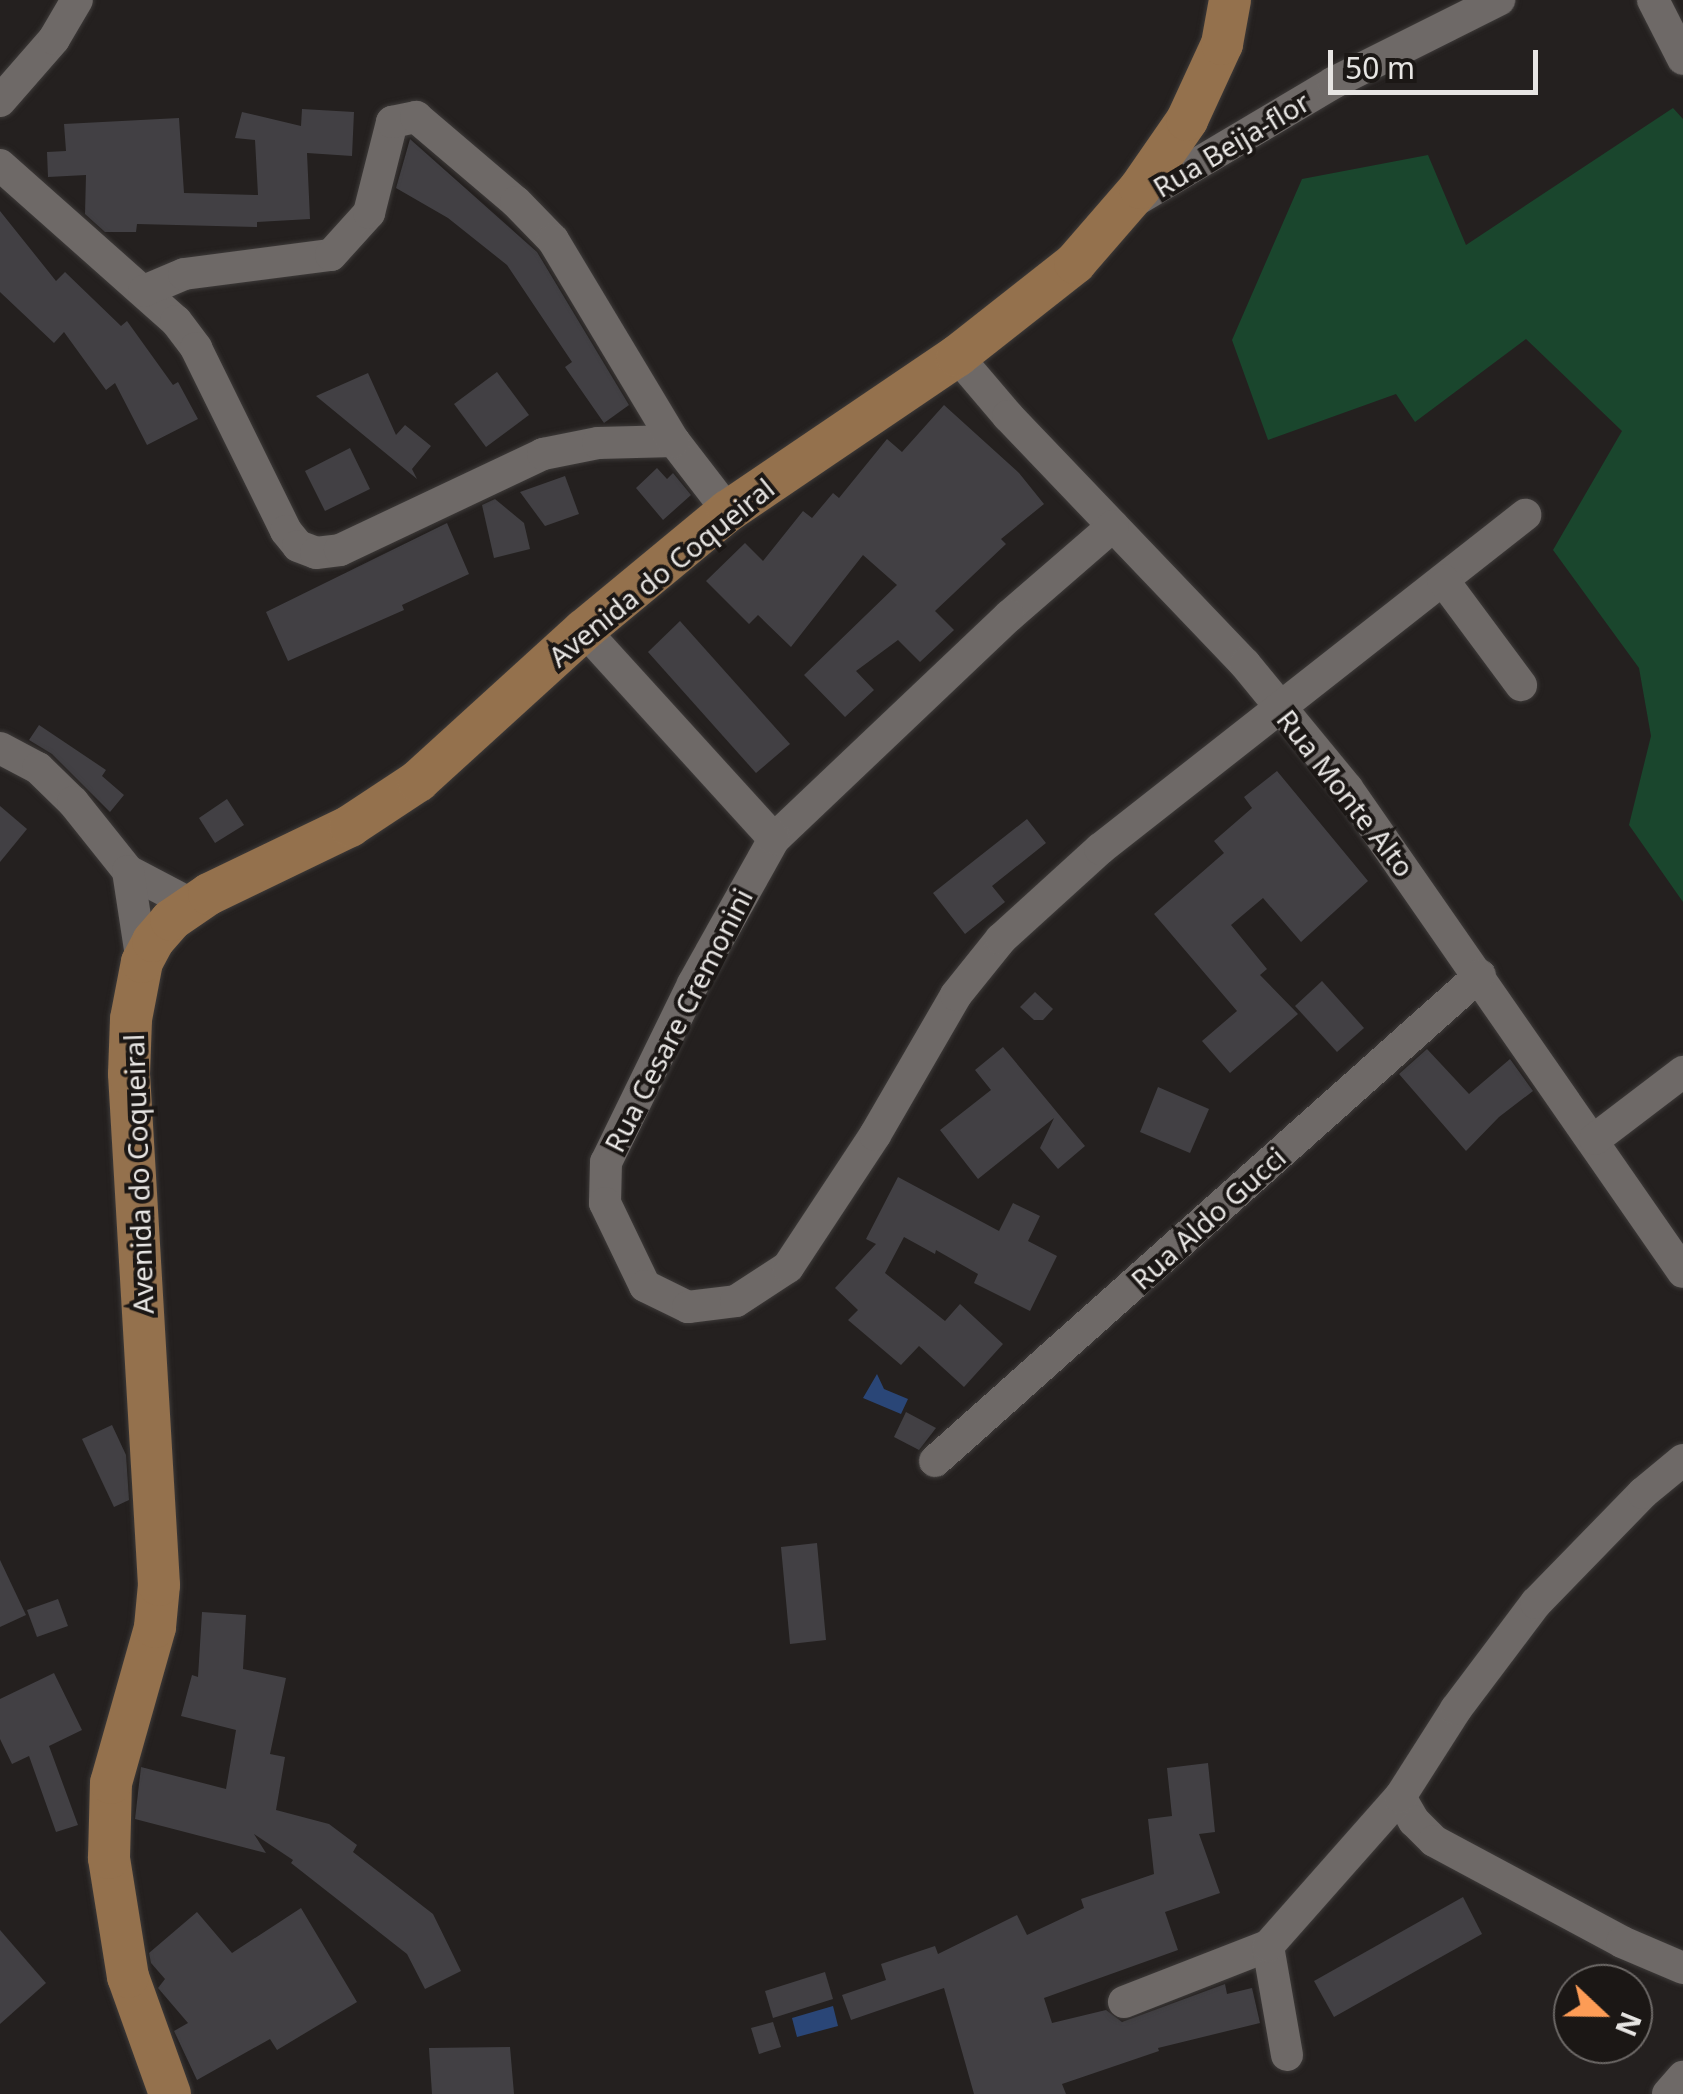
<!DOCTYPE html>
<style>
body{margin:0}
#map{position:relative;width:1683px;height:2094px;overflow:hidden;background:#24201f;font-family:"Noto Sans",sans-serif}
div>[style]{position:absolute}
.green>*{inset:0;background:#1a462d}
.water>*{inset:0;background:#2a4677}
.building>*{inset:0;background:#424044}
.roads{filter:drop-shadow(0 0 2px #3d3a39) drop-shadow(0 0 2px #3d3a39)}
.minor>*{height:32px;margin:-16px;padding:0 16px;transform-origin:16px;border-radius:16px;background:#6e6967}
.major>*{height:42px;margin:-21px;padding:0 21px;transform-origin:21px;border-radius:21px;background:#94714d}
span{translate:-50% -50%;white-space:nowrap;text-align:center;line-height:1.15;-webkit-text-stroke:8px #1b1715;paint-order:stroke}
.street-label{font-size:28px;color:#e7e5e3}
.north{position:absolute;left:1553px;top:1964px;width:100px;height:100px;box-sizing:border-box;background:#1b1715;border:2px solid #6d6967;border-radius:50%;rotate:112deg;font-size:28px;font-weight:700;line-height:40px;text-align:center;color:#e7e5e3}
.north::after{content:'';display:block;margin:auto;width:35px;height:45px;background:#fd9c56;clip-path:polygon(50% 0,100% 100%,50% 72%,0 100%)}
.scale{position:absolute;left:1328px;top:50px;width:210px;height:45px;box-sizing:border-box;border:5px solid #e7e5e3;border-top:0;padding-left:12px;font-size:30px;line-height:35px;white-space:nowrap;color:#e7e5e3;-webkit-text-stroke:8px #1b1715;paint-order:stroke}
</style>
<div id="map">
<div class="green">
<div style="clip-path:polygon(1673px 108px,1683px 119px,1683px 902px,1629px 825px,1651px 736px,1639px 668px,1553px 550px,1622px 431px,1526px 339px,1415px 422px,1396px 394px,1268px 440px,1232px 340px,1302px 179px,1428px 155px,1466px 245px)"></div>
</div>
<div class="water">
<div style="clip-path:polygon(877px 1374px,884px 1389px,908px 1399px,901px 1414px,863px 1398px)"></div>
<div style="clip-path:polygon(833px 2006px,838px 2026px,797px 2037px,792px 2018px)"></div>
</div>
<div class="building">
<div style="clip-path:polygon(302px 109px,354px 112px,352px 156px,307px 153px,310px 219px,257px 222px,257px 227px,137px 224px,136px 232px,105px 232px,85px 214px,86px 175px,48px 177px,47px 152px,66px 151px,64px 124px,179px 118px,184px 193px,258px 195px,255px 140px,235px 138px,242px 112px,301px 126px)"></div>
<div style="clip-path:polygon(410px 139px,537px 252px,629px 405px,604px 423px,565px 367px,572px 362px,507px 265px,448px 218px,396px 188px)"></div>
<div style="clip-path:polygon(0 211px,56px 281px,65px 272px,121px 326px,127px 321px,173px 385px,178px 382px,198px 419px,147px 445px,115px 383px,106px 390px,64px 332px,54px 343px,0 292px)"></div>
<div style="clip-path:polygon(497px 372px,529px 415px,486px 447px,454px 404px)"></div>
<div style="clip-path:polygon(368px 373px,396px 435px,405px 425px,431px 446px,412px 469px,417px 479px,316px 396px)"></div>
<div style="clip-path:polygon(944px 405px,1019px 473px,1044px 504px,1001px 539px,1006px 544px,935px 611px,954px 630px,920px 662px,898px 640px,856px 671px,874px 690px,845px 717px,804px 675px,897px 585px,863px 555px,791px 647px,758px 615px,749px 624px,706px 581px,745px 543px,763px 561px,803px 511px,812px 518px,833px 493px,839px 498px,887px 439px,902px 452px)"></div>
<div style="clip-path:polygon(350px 448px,370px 489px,325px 511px,305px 471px)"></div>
<div style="clip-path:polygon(657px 468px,667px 479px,673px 473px,691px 495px,663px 520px,636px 488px)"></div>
<div style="clip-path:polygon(565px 476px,579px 514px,545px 526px,520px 492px)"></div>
<div style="clip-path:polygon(495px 499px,524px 523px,530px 549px,494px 558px,482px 505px)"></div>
<div style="clip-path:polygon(447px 523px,469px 574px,402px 605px,404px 610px,288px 661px,266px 612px)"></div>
<div style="clip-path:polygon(680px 621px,790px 744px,756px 773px,648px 652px)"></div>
<div style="clip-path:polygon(39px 725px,106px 770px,102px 776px,124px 795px,110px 812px,52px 754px,29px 740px)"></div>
<div style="clip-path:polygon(1277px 771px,1368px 881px,1301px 942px,1263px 898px,1231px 925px,1267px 969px,1260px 975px,1298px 1014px,1230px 1073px,1202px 1041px,1237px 1011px,1154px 914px,1224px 853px,1214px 841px,1252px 808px,1244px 797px)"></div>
<div style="clip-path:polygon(227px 799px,244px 825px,215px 843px,199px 818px)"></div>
<div style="clip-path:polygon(0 806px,27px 829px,0 862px)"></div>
<div style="clip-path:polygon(1027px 819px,1046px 843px,992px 886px,1005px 902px,965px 934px,933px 893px)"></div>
<div style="clip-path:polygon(1322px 981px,1364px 1028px,1337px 1052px,1295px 1006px)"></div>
<div style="clip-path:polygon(1035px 992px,1053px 1009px,1043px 1020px,1034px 1020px,1020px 1007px)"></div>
<div style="clip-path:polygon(1003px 1047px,1085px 1146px,1058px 1169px,1040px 1148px,1054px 1118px,978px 1179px,940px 1130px,991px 1090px,975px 1070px)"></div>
<div style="clip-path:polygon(1427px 1049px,1469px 1094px,1510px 1059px,1533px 1091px,1499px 1117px,1466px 1151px,1399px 1074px)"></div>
<div style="clip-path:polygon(1158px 1087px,1209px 1109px,1190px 1153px,1140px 1132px)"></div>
<div style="clip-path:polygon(898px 1177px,999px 1231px,1013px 1203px,1040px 1216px,1028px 1241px,1057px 1256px,1030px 1311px,974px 1283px,978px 1274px,936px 1250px,935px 1254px,904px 1237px,885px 1273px,945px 1321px,960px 1304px,1003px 1344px,964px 1387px,919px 1346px,901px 1365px,848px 1320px,858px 1310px,835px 1288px,876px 1244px,866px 1239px)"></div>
<div style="clip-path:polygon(906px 1412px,936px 1428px,919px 1450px,894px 1437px)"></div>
<div style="clip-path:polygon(112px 1425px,126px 1455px,129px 1500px,114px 1507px,82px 1439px)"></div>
<div style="clip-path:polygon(817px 1543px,826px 1640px,790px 1644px,781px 1547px)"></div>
<div style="clip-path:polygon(0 1560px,26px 1615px,0 1627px)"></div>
<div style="clip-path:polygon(58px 1599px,68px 1626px,37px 1637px,27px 1610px)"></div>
<div style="clip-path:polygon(202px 1612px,246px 1615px,243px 1669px,286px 1678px,270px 1754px,285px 1757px,276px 1810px,329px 1824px,357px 1845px,353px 1852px,433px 1914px,461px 1971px,425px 1989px,407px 1954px,291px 1863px,293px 1860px,254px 1834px,266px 1853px,135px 1819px,141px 1767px,226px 1789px,236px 1730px,181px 1716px,192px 1675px,198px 1677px)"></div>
<div style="clip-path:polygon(54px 1673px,82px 1730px,49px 1746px,78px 1825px,56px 1832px,29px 1756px,12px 1764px,0 1739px,0 1699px)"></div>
<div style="clip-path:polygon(1208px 1763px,1215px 1832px,1199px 1834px,1220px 1893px,1165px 1912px,1178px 1950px,1044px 1998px,1052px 2023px,1106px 2010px,1122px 2022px,1225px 1984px,1227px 1994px,1252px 1988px,1260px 2023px,1158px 2048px,1159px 2051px,1062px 2084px,1066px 2094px,974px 2094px,944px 1988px,851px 2020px,842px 1995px,886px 1980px,881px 1964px,935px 1946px,938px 1954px,1017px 1915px,1027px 1935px,1084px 1908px,1081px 1899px,1154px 1874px,1148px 1819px,1172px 1816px,1167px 1768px)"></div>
<div style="clip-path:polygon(1463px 1897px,1482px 1934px,1334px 2017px,1314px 1981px)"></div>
<div style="clip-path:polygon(301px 1908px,357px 2002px,277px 2050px,270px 2039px,197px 2080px,174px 2031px,188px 2023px,158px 1988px,165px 1979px,151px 1963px,149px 1953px,197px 1912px,232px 1953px)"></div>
<div style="clip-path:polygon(0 1930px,46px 1983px,0 2024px)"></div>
<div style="clip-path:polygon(825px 1972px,833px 1999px,773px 2018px,765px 1991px)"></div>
<div style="clip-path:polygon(773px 2022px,781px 2047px,759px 2054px,751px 2028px)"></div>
<div style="clip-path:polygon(510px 2047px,514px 2094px,432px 2094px,429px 2048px)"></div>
</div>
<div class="roads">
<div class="minor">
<div style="left:1653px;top:0;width:66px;rotate:63deg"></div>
<div style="left:0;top:101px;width:82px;rotate:-48.9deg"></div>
<div style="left:54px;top:39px;width:45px;rotate:-59.5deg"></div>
<div style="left:0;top:165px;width:235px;rotate:41.6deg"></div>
<div style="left:176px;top:321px;width:34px;rotate:53deg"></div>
<div style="left:196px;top:348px;width:204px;rotate:63.8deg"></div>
<div style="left:286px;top:531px;width:19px;rotate:51deg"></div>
<div style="left:298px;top:546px;width:19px;rotate:21deg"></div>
<div style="left:316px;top:553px;width:24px;rotate:-7deg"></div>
<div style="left:340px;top:550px;width:225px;rotate:-25.3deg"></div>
<div style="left:543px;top:454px;width:56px;rotate:-11.3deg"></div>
<div style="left:598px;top:443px;width:76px;rotate:-1.5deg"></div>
<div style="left:674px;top:441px;width:88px;rotate:52.4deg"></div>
<div style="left:1136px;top:200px;width:229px;rotate:-30.7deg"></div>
<div style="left:1333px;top:83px;width:186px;rotate:-26.6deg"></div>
<div style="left:144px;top:291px;width:43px;rotate:-23deg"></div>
<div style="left:184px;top:274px;width:148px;rotate:-7.4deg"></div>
<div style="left:331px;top:255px;width:57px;rotate:-47.9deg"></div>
<div style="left:369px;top:213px;width:94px;rotate:-75.8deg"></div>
<div style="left:392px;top:122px;width:25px;rotate:-12deg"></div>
<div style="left:416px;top:117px;width:131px;rotate:40.4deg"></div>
<div style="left:516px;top:202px;width:53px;rotate:45.8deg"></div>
<div style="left:553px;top:240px;width:235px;rotate:59deg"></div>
<div style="left:957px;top:356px;width:79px;rotate:49.6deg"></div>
<div style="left:1008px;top:416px;width:343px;rotate:46.3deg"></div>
<div style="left:1245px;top:664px;width:161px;rotate:50.6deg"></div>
<div style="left:1347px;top:788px;width:589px;rotate:55.23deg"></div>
<div style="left:1113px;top:526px;width:138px;rotate:139.1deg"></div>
<div style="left:1009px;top:616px;width:324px;rotate:136.5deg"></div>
<div style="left:774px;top:839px;width:166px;rotate:119.2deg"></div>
<div style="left:693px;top:984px;width:198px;rotate:116deg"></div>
<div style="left:606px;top:1162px;width:41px;rotate:91.4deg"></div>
<div style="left:605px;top:1203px;width:92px;rotate:64.3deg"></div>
<div style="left:645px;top:1286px;width:48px;rotate:26deg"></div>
<div style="left:688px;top:1307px;width:48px;rotate:-7.1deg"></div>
<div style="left:736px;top:1301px;width:62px;rotate:-33.2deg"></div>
<div style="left:788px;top:1267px;width:158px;rotate:-56.6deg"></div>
<div style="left:875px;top:1135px;width:162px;rotate:-59.9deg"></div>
<div style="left:956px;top:995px;width:72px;rotate:-51.2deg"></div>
<div style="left:1001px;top:939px;width:134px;rotate:-42.3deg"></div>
<div style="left:1100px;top:849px;width:541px;rotate:-38.16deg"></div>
<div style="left:1443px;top:580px;width:131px;rotate:53.4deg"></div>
<div style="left:584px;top:630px;width:282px;rotate:47.7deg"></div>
<div style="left:0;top:748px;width:43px;rotate:27.8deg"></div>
<div style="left:38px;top:768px;width:49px;rotate:44.2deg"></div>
<div style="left:73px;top:802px;width:88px;rotate:51.4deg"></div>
<div style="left:128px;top:871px;width:73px;rotate:27.6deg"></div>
<div style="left:128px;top:871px;width:92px;rotate:81.3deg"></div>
<div style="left:1595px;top:1139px;width:111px;rotate:-37.3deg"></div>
<div style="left:935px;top:1461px;width:730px;rotate:-41.72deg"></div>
<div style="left:1400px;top:1797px;width:28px;rotate:60deg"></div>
<div style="left:1414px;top:1821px;width:28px;rotate:45deg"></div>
<div style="left:1434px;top:1841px;width:213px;rotate:28.2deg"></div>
<div style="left:1622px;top:1942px;width:66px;rotate:23.1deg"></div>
<div style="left:1124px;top:2002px;width:155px;rotate:-21.3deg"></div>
<div style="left:1287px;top:2055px;width:111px;rotate:-99.9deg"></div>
<div style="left:1268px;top:1946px;width:199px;rotate:-48.5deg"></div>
<div style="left:1400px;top:1797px;width:104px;rotate:-57.5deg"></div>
<div style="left:1456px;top:1709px;width:133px;rotate:-53deg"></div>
<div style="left:1536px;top:1603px;width:153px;rotate:-45.8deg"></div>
<div style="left:1643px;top:1493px;width:52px;rotate:-39.5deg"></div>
<div style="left:1668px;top:2094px;width:23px;rotate:-49deg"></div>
</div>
<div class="major">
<div style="left:170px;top:2094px;width:124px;rotate:-109.7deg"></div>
<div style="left:128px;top:1977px;width:121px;rotate:-99.1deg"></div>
<div style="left:109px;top:1858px;width:75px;rotate:-88.5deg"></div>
<div style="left:111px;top:1783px;width:162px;rotate:-74.2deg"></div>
<div style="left:155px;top:1627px;width:42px;rotate:-84.6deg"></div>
<div style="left:159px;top:1585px;width:512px;rotate:-93.36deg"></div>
<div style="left:129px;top:1074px;width:55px;rotate:-87.9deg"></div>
<div style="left:131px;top:1019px;width:58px;rotate:-79.1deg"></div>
<div style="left:142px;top:962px;width:24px;rotate:-62deg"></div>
<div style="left:153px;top:941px;width:28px;rotate:-49deg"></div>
<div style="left:171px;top:920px;width:46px;rotate:-34.4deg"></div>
<div style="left:209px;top:894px;width:157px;rotate:-25.7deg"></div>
<div style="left:350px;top:826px;width:82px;rotate:-33.5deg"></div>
<div style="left:418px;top:781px;width:224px;rotate:-42.3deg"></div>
<div style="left:584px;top:630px;width:187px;rotate:-39.6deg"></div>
<div style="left:728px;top:511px;width:277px;rotate:-34.1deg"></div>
<div style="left:957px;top:356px;width:150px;rotate:-38.2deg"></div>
<div style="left:1075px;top:263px;width:99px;rotate:-49.1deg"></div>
<div style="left:1140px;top:188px;width:83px;rotate:-55.3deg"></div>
<div style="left:1187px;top:120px;width:84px;rotate:-65.3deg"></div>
<div style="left:1222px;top:44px;width:45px;rotate:-79.7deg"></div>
</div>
</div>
<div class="street-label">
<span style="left:1231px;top:144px;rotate:-31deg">Rua Beija-flor</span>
<span style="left:661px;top:572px;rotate:-39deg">Avenida do Coqueiral</span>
<span style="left:1346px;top:793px;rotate:52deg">Rua Monte Alto</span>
<span style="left:678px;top:1020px;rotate:-63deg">Rua Cesare Cremonini</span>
<span style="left:138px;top:1174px;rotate:-92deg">Avenida do Coqueiral</span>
<span style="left:1208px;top:1218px;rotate:-42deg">Rua Aldo Gucci</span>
</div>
<div class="north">N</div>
<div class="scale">50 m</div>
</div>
